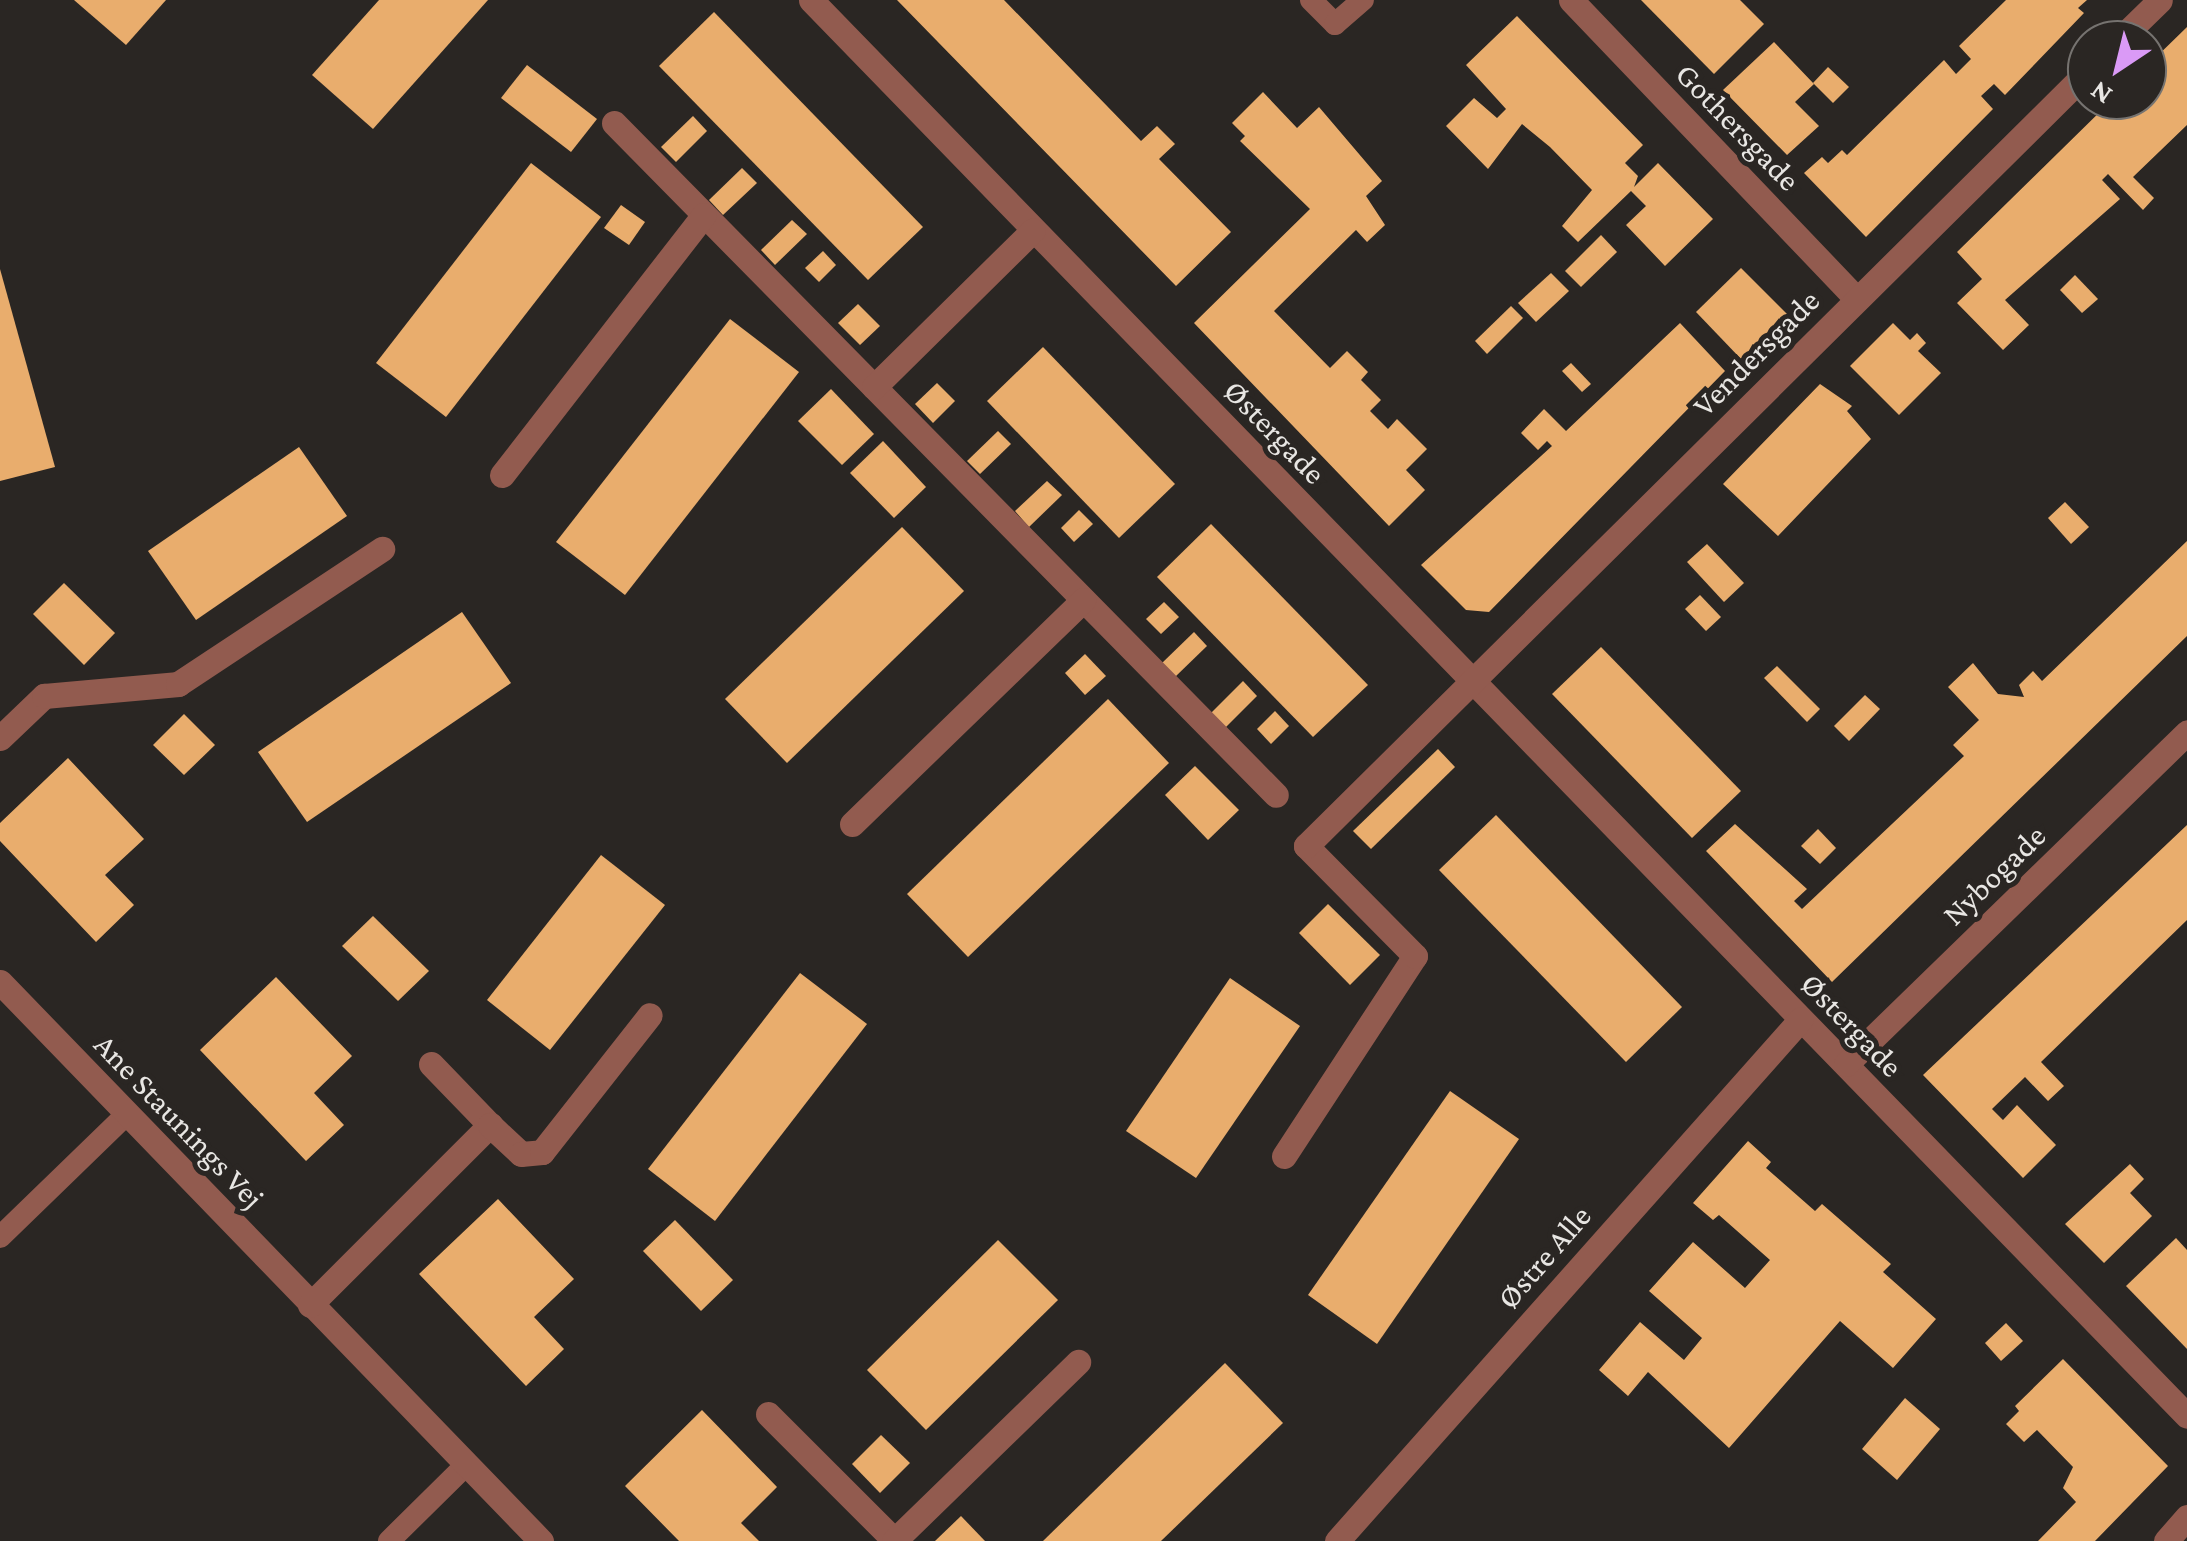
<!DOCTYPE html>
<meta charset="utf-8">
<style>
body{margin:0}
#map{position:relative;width:2187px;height:1541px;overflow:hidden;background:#2a2623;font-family:"Crimson Pro",serif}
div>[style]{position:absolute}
.building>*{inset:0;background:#e9ad6d}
.lane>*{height:22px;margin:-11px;padding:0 11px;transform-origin:11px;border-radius:11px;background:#925b4f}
.street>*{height:25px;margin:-12.5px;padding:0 12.5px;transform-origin:12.5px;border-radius:12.5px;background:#925b4f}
span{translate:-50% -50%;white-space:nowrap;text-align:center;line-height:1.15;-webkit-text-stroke:10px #2a2623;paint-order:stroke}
.street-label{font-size:32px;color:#e8e6e3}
.north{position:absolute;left:2067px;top:20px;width:100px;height:100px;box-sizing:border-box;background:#2a2623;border:2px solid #767370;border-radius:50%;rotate:215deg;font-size:28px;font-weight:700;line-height:40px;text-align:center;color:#e8e6e3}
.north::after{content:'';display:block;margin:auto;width:35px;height:45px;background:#da9af6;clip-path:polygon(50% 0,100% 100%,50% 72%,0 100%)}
</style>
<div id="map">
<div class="building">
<div style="clip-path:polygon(74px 0,166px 0,126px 45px)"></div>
<div style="clip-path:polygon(379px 0,488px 0,373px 129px,312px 75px)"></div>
<div style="clip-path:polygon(897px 0,1004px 0,1141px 141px,1157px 126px,1175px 144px,1159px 159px,1231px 232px,1176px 286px)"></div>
<div style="clip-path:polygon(1641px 0,1740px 0,1764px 24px,1714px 74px)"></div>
<div style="clip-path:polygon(2006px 0,2087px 0,2078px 8px,2084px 13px,2005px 95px,1994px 84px,1981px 96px,1993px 109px,1866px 237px,1804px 173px,1822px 157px,1828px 163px,1842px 150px,1847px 155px,1944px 60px,1956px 74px,1971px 59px,1959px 46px)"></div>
<div style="clip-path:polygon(714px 12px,923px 227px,868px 280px,659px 66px)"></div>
<div style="clip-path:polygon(1517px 16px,1643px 145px,1625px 163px,1638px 176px,1634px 187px,1658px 163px,1713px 219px,1665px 266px,1626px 225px,1646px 206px,1631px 191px,1578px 242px,1562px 226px,1592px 190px,1550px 147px,1522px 124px,1488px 169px,1446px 126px,1474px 98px,1497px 118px,1506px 109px,1466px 65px)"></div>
<div style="clip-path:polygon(2187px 27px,2187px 125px,2133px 177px,2154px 198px,2143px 210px,2108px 174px,2102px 180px,2120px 199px,2005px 300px,2029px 325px,2003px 350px,1957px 303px,1982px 279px,1957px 252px,2112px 100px,2147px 100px,2147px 66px)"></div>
<div style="clip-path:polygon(1774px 42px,1814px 84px,1795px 102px,1819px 126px,1787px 155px,1723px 90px)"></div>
<div style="clip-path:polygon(527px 65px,597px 119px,571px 152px,501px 98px)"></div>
<div style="clip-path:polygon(1828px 67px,1849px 87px,1833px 103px,1813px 83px)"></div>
<div style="clip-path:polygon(1263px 92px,1297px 128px,1319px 107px,1382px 181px,1366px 196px,1385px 225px,1367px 242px,1356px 230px,1274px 311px,1330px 368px,1347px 351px,1368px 372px,1361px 380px,1381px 400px,1370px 411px,1388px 429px,1397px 419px,1427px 449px,1406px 470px,1425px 490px,1389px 526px,1194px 323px,1310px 209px,1240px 141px,1245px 136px,1232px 123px)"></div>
<div style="clip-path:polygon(693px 116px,707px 131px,676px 162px,661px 147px)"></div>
<div style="clip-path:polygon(531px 163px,601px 217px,446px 417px,376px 363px)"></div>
<div style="clip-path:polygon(742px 168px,757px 183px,723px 215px,709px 200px)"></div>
<div style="clip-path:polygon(621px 205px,645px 222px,629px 245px,604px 228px)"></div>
<div style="clip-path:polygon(792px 220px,807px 234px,775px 265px,761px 250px)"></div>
<div style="clip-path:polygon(1601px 235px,1617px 252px,1581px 287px,1565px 271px)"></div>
<div style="clip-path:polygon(823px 251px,836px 265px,819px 282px,805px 268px)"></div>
<div style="clip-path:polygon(1741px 268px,1787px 314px,1741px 359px,1696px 312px)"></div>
<div style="clip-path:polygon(0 269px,55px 467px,0 481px)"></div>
<div style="clip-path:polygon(1551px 273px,1569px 291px,1536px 322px,1518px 303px)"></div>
<div style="clip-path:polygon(2075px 275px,2098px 299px,2082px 313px,2060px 290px)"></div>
<div style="clip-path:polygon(858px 304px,880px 326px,860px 345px,838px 323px)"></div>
<div style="clip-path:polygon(1511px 306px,1523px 318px,1487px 354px,1475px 341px)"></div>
<div style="clip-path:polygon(730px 319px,799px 372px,625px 595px,556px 542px)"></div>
<div style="clip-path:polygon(1680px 323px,1725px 371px,1489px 612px,1466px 610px,1421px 565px,1552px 446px,1547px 441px,1538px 450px,1521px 433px,1544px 409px,1566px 431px)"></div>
<div style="clip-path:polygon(1893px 323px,1910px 340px,1917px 333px,1926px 343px,1918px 351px,1941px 373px,1899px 415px,1850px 366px)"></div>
<div style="clip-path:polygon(1043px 347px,1175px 484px,1119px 538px,987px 401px)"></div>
<div style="clip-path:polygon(1571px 363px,1591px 384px,1582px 392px,1562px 371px)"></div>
<div style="clip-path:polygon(937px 383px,955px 401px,933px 423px,915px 404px)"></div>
<div style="clip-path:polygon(1820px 384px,1852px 406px,1847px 411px,1871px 439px,1778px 536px,1723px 484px)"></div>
<div style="clip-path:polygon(831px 389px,874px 434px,842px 465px,798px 421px)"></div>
<div style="clip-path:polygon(998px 431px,1011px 444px,980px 474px,967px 461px)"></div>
<div style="clip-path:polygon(883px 441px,926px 487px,894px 518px,850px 473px)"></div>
<div style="clip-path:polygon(299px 447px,347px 516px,196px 620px,148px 551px)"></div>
<div style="clip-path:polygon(1047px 481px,1062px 495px,1029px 527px,1015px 511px)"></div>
<div style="clip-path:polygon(2065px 502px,2089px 527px,2071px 544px,2048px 518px)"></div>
<div style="clip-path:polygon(1079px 510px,1093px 524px,1074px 542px,1061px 528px)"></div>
<div style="clip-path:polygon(1211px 524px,1368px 685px,1313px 737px,1157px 577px)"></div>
<div style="clip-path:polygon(902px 527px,964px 591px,787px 763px,725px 699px)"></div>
<div style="clip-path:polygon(2187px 541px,2187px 636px,1832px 982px,1706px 851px,1735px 824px,1807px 889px,1794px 901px,1802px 909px,1964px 756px,1953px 745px,1979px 720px,1948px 687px,1973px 663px,1998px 694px,2024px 697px,2019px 685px,2033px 671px,2042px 681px)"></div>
<div style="clip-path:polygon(1707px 544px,1744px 583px,1724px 602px,1687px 562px)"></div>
<div style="clip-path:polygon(64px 583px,115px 633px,84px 665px,33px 614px)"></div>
<div style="clip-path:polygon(1700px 595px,1721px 617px,1706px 631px,1685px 609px)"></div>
<div style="clip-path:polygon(1164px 602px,1179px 617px,1161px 634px,1146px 619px)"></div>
<div style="clip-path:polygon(462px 612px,511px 683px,307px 822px,258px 752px)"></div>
<div style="clip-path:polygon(1194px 632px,1207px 646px,1175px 677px,1162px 663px)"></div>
<div style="clip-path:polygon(1601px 647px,1741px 791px,1692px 838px,1552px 694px)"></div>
<div style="clip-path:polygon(1085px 654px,1106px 676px,1085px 695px,1065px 673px)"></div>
<div style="clip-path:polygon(1777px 666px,1820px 709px,1807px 722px,1764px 678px)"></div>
<div style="clip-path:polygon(1243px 681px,1257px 696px,1225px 728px,1211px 713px)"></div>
<div style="clip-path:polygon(1865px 695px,1880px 709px,1849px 741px,1834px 726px)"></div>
<div style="clip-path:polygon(1108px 699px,1169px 763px,968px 957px,907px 894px)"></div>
<div style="clip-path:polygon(1275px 711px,1289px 726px,1271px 744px,1257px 729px)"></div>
<div style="clip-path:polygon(184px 714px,215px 745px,184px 775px,153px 745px)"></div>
<div style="clip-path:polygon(1438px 749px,1455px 767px,1371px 849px,1353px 831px)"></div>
<div style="clip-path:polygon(68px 758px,144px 839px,105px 875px,134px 905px,96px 942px,0 841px,0 823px)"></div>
<div style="clip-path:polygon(1195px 766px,1239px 810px,1208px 840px,1165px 795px)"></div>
<div style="clip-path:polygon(1496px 815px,1682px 1007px,1626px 1062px,1439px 870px)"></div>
<div style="clip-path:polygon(2187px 825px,2187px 920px,2041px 1062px,2064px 1086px,2048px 1101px,2025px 1077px,1992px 1109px,2003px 1120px,2017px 1105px,2056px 1145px,2023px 1178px,1923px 1075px)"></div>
<div style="clip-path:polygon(1818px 829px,1836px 848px,1820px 864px,1801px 846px)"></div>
<div style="clip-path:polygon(601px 855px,665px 905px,550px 1050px,487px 1000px)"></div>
<div style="clip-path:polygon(1328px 904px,1380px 955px,1350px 985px,1299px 933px)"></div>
<div style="clip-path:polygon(373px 916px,429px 971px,398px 1001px,342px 946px)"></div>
<div style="clip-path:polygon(800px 973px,867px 1024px,715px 1221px,648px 1169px)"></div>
<div style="clip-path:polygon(276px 977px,352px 1056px,314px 1093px,344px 1125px,306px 1161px,200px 1050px)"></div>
<div style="clip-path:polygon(1230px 978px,1300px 1026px,1196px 1178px,1126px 1131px)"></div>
<div style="clip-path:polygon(1450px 1091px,1519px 1139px,1377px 1344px,1308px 1295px)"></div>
<div style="clip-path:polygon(1748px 1141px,1771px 1162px,1766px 1168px,1815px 1211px,1822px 1204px,1891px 1264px,1883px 1272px,1936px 1319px,1893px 1368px,1840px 1321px,1729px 1448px,1648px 1372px,1628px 1396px,1599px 1370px,1640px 1322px,1684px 1360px,1702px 1338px,1649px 1291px,1693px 1242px,1745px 1288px,1770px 1260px,1719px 1215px,1713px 1220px,1693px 1203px)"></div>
<div style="clip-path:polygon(2130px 1164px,2144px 1179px,2130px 1193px,2152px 1216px,2104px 1263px,2065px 1224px)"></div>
<div style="clip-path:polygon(498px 1199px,574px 1279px,534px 1317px,564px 1349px,526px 1386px,419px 1274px)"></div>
<div style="clip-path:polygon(675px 1220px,733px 1280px,701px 1311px,643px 1251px)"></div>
<div style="clip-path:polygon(2176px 1238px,2187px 1250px,2187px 1349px,2126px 1286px)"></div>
<div style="clip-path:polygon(998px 1240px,1058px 1300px,926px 1430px,867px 1370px)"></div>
<div style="clip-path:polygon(2006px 1323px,2023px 1341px,2001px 1361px,1985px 1343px)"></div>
<div style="clip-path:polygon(2063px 1359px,2168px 1466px,2095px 1541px,2038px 1541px,2076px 1502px,2063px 1488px,2073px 1467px,2037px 1430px,2024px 1442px,2006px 1424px,2019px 1411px,2015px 1406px)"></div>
<div style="clip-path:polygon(1225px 1363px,1283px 1423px,1161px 1541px,1043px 1541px)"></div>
<div style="clip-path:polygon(1905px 1398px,1940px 1429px,1897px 1480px,1862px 1449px)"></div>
<div style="clip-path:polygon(702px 1410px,777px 1487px,741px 1523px,759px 1541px,679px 1541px,625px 1486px)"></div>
<div style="clip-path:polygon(881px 1435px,910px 1463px,880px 1493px,852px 1464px)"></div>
<div style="clip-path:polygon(961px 1516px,985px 1541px,935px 1541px)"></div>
</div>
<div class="lane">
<div style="left:1311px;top:0;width:34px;rotate:45deg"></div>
<div style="left:1335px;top:24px;width:37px;rotate:-41deg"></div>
<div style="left:0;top:1237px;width:178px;rotate:-44.1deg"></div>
<div style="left:389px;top:1541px;width:108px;rotate:-44.6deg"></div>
</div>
<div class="street">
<div style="left:811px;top:0;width:1974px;rotate:45.82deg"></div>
<div style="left:1571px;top:0;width:414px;rotate:46.3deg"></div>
<div style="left:2119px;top:40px;width:57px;rotate:-44.3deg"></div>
<div style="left:614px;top:123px;width:943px;rotate:45.43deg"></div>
<div style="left:874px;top:387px;width:223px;rotate:-44.6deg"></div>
<div style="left:502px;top:475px;width:329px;rotate:-52.2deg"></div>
<div style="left:0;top:738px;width:61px;rotate:-43.7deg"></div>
<div style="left:44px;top:696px;width:135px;rotate:-5.1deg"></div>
<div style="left:178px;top:684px;width:245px;rotate:-33.5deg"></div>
<div style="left:852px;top:824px;width:322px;rotate:-44.1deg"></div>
<div style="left:0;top:982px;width:778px;rotate:45.94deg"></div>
<div style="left:431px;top:1064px;width:85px;rotate:46deg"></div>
<div style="left:1846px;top:1064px;width:476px;rotate:-44.2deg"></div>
<div style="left:1284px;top:1156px;width:239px;rotate:-56.8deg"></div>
<div style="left:1415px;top:956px;width:155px;rotate:-134.7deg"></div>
<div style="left:1306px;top:846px;width:1100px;rotate:-44.74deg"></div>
<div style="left:310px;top:1305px;width:255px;rotate:-45deg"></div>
<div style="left:490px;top:1125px;width:42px;rotate:43.1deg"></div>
<div style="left:521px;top:1154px;width:21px;rotate:-5deg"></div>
<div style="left:542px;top:1152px;width:174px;rotate:-51.8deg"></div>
<div style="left:768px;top:1414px;width:177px;rotate:45deg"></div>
<div style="left:894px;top:1541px;width:257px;rotate:-44.2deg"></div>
<div style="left:1337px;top:1541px;width:698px;rotate:-48.37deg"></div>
<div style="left:2166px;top:1541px;width:32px;rotate:-49deg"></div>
</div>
<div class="street-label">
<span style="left:1738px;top:127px;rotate:46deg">Gothersgade</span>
<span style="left:1756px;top:353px;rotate:-45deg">Vendersgade</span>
<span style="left:1275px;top:432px;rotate:46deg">Østergade</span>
<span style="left:1994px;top:875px;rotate:-44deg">Nybogade</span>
<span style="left:1852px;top:1025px;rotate:46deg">Østergade</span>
<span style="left:179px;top:1121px;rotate:46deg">Ane Staunings Vej</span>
<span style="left:1544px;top:1257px;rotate:-49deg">Østre Alle</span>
</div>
<div class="north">N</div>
</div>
